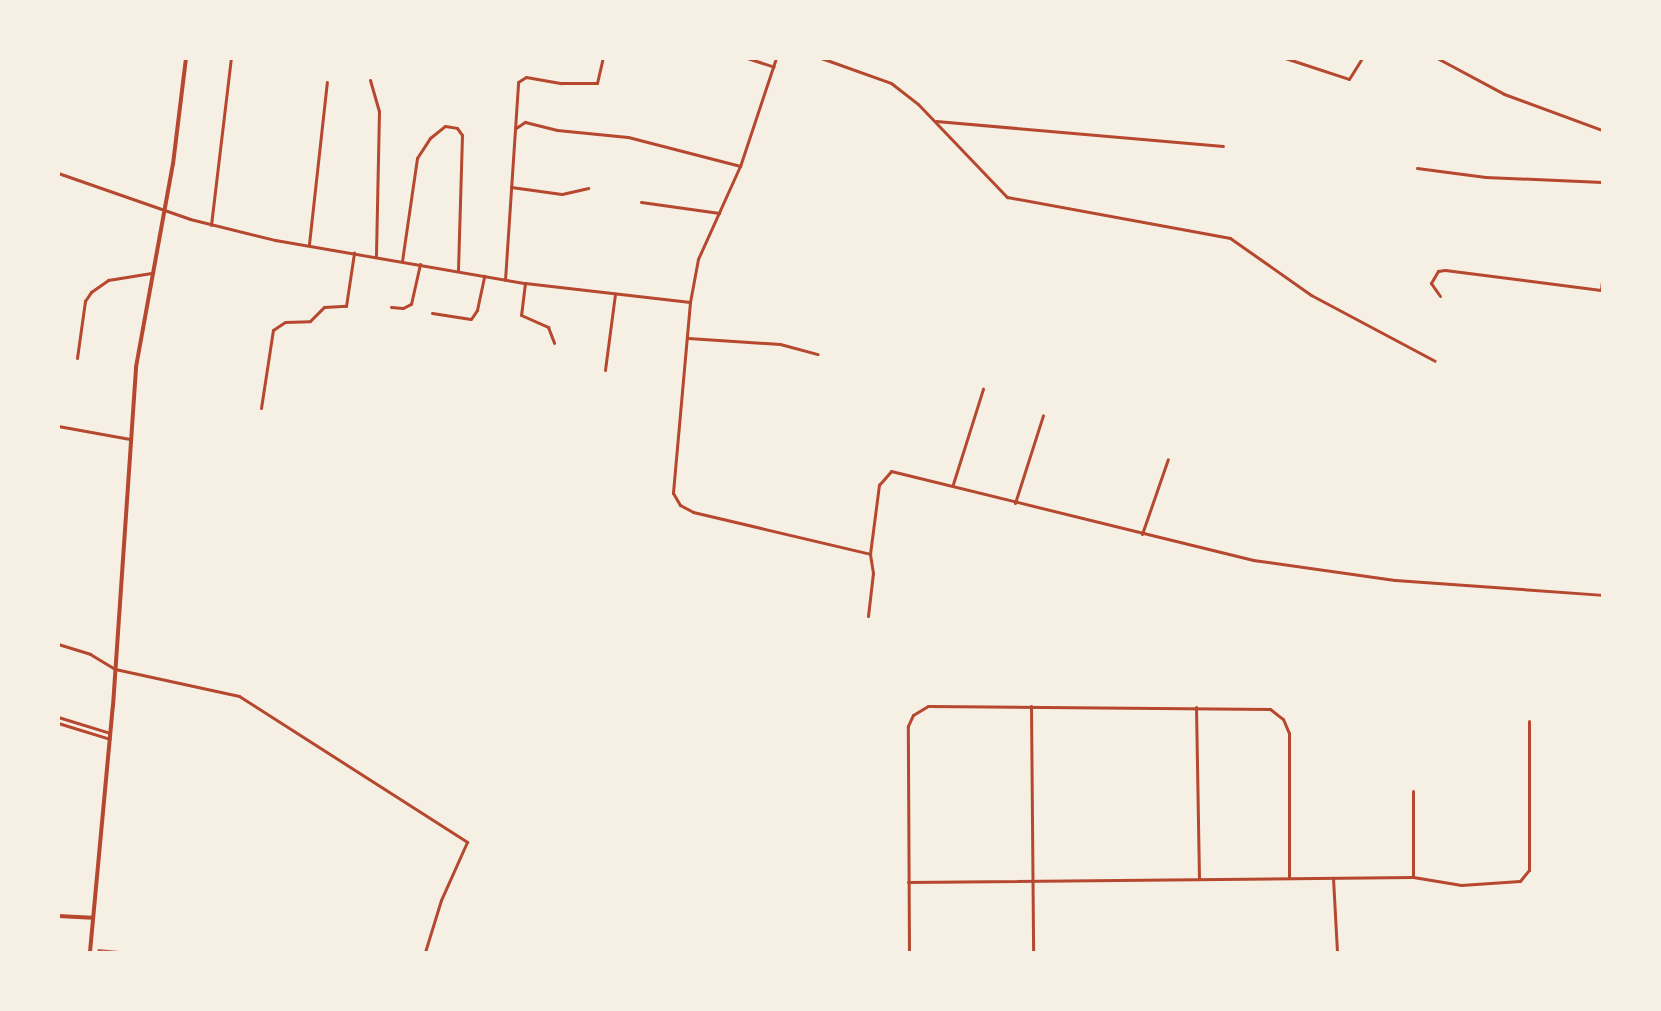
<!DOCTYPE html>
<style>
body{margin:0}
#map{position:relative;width:1661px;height:1011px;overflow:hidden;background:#f6efe4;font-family:"Archivo Narrow",sans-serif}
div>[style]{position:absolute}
.building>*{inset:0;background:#bf614a}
.minor>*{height:3px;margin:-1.5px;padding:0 1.5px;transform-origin:1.5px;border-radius:1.5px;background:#b5482f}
.tertiary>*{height:4px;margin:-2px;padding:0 2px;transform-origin:2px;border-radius:2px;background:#b5482f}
span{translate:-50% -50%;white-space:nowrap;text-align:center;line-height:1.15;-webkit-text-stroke:6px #f6efe4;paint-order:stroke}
.frame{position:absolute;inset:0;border:60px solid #f6efe4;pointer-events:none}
</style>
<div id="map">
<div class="building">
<div style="clip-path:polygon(98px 949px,119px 951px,119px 952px,97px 952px)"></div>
</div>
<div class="minor">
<div style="left:747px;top:58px;width:28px;rotate:18deg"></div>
<div style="left:776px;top:58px;width:114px;rotate:108.4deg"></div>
<div style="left:740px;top:166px;width:102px;rotate:114.3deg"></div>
<div style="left:698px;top:259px;width:44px;rotate:100.5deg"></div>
<div style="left:690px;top:302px;width:192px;rotate:95.1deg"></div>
<div style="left:673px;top:493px;width:14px;rotate:60deg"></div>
<div style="left:680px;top:505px;width:15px;rotate:28deg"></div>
<div style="left:693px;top:512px;width:182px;rotate:13.3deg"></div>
<div style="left:821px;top:58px;width:74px;rotate:19.7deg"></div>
<div style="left:891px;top:83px;width:34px;rotate:38deg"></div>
<div style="left:918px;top:104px;width:129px;rotate:46.3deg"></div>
<div style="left:1007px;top:197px;width:227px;rotate:10.4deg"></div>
<div style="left:1230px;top:238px;width:99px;rotate:35.1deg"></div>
<div style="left:1311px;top:295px;width:140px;rotate:28deg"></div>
<div style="left:1285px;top:58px;width:67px;rotate:18.2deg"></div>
<div style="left:1349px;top:79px;width:25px;rotate:-58deg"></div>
<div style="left:1437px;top:58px;width:76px;rotate:28.2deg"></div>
<div style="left:1504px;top:94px;width:104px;rotate:20.2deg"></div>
<div style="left:370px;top:80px;width:32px;rotate:74deg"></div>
<div style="left:379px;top:111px;width:145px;rotate:91.2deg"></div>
<div style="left:936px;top:121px;width:288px;rotate:5deg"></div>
<div style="left:516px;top:128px;width:11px;rotate:-34deg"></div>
<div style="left:525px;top:122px;width:33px;rotate:14deg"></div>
<div style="left:557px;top:130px;width:71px;rotate:5.6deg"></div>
<div style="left:628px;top:137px;width:116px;rotate:14.5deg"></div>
<div style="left:1417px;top:168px;width:69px;rotate:7.5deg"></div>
<div style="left:1485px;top:177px;width:117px;rotate:2.4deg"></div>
<div style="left:58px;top:173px;width:140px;rotate:19.2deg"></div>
<div style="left:190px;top:219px;width:88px;rotate:13.9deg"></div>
<div style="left:275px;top:240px;width:254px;rotate:9.8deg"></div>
<div style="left:525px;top:283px;width:166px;rotate:6.6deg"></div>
<div style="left:511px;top:187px;width:51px;rotate:7.8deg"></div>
<div style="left:562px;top:194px;width:27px;rotate:-13deg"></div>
<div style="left:641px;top:202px;width:79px;rotate:8deg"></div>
<div style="left:211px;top:225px;width:168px;rotate:-83.2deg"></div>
<div style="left:309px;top:244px;width:163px;rotate:-83.7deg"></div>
<div style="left:402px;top:261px;width:104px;rotate:-81.7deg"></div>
<div style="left:417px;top:158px;width:24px;rotate:-57deg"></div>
<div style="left:430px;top:138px;width:19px;rotate:-39deg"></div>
<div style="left:445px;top:126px;width:12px;rotate:9deg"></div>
<div style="left:457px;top:128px;width:9px;rotate:54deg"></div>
<div style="left:462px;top:135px;width:136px;rotate:91.7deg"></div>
<div style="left:505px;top:280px;width:198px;rotate:-86.2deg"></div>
<div style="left:518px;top:82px;width:9px;rotate:-32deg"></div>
<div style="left:526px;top:77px;width:36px;rotate:10deg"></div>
<div style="left:561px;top:83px;width:36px"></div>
<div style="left:597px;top:83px;width:26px;rotate:-77deg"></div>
<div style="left:525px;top:283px;width:32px;rotate:97deg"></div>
<div style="left:521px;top:315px;width:30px;rotate:24deg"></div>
<div style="left:548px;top:327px;width:17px;rotate:69deg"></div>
<div style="left:1440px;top:296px;width:16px;rotate:-125deg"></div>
<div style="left:1431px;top:283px;width:14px;rotate:-60deg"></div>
<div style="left:1438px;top:271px;width:7px;rotate:-8deg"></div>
<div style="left:1445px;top:270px;width:157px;rotate:7.3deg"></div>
<div style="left:1601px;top:290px;width:9px;rotate:-84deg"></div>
<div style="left:391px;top:307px;width:12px;rotate:5deg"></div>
<div style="left:403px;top:308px;width:9px;rotate:-27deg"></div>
<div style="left:411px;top:304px;width:41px;rotate:-77.3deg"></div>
<div style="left:432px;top:313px;width:39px;rotate:9deg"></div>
<div style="left:471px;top:319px;width:11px;rotate:-56deg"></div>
<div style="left:477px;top:310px;width:35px;rotate:-78deg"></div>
<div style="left:688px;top:338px;width:92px;rotate:3.7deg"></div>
<div style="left:780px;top:344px;width:39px;rotate:15deg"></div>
<div style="left:77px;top:358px;width:58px;rotate:-82deg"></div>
<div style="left:85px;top:301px;width:11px;rotate:-56deg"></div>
<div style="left:91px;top:292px;width:21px;rotate:-35deg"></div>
<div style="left:108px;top:280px;width:44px;rotate:-9.2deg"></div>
<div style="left:605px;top:370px;width:77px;rotate:-82.5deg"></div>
<div style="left:261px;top:408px;width:79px;rotate:-81.3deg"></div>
<div style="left:273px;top:330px;width:14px;rotate:-34deg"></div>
<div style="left:285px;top:322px;width:25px;rotate:-2deg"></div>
<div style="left:310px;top:321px;width:20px;rotate:-45deg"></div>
<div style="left:324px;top:307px;width:22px;rotate:-3deg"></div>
<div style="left:346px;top:306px;width:54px;rotate:-81.4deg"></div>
<div style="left:58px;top:426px;width:73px;rotate:10.2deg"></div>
<div style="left:953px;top:484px;width:100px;rotate:-72.5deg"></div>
<div style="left:1015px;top:503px;width:92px;rotate:-72.3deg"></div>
<div style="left:1142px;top:534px;width:79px;rotate:-70.9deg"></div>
<div style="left:868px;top:616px;width:43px;rotate:-83.4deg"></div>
<div style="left:873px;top:573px;width:19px;rotate:-99deg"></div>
<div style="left:870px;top:554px;width:70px;rotate:-82.6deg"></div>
<div style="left:879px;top:485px;width:18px;rotate:-49deg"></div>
<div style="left:891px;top:471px;width:373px;rotate:13.8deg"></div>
<div style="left:1253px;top:560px;width:143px;rotate:8deg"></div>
<div style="left:1395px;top:580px;width:208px;rotate:4.1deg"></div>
<div style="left:58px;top:644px;width:34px;rotate:17deg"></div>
<div style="left:90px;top:654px;width:29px;rotate:31deg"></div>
<div style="left:115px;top:669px;width:127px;rotate:12.3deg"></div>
<div style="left:239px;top:696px;width:271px;rotate:32.6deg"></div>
<div style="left:467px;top:842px;width:64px;rotate:114.1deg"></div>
<div style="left:441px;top:900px;width:54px;rotate:107.1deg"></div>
<div style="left:1031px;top:706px;width:246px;rotate:89.5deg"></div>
<div style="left:1196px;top:707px;width:171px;rotate:89deg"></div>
<div style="left:58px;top:717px;width:54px;rotate:17.1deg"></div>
<div style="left:58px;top:723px;width:54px;rotate:17.1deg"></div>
<div style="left:1413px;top:791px;width:86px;rotate:90deg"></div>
<div style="left:1333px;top:878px;width:74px;rotate:86.9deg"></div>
<div style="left:908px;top:882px;width:505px;rotate:-0.57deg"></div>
<div style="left:1413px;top:877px;width:49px;rotate:9.5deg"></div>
<div style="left:1461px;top:885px;width:59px;rotate:-3.9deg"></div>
<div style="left:1520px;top:881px;width:14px;rotate:-51deg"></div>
<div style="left:1529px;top:870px;width:149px;rotate:-90deg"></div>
<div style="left:909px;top:952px;width:226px;rotate:-90.3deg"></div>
<div style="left:908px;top:726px;width:12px;rotate:-66deg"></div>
<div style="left:913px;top:715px;width:17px;rotate:-31deg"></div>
<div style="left:928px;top:706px;width:342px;rotate:0.5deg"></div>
<div style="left:1270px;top:709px;width:16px;rotate:38deg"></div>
<div style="left:1283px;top:719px;width:15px;rotate:67deg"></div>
<div style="left:1289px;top:733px;width:145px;rotate:90deg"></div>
</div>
<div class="tertiary">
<div style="left:58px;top:916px;width:34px;rotate:3deg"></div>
<div style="left:90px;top:952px;width:247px;rotate:-84.7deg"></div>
<div style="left:113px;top:706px;width:340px;rotate:-86.1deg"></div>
<div style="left:136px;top:367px;width:206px;rotate:-79.7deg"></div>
<div style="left:173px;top:164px;width:107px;rotate:-83deg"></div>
</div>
<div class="frame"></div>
</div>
